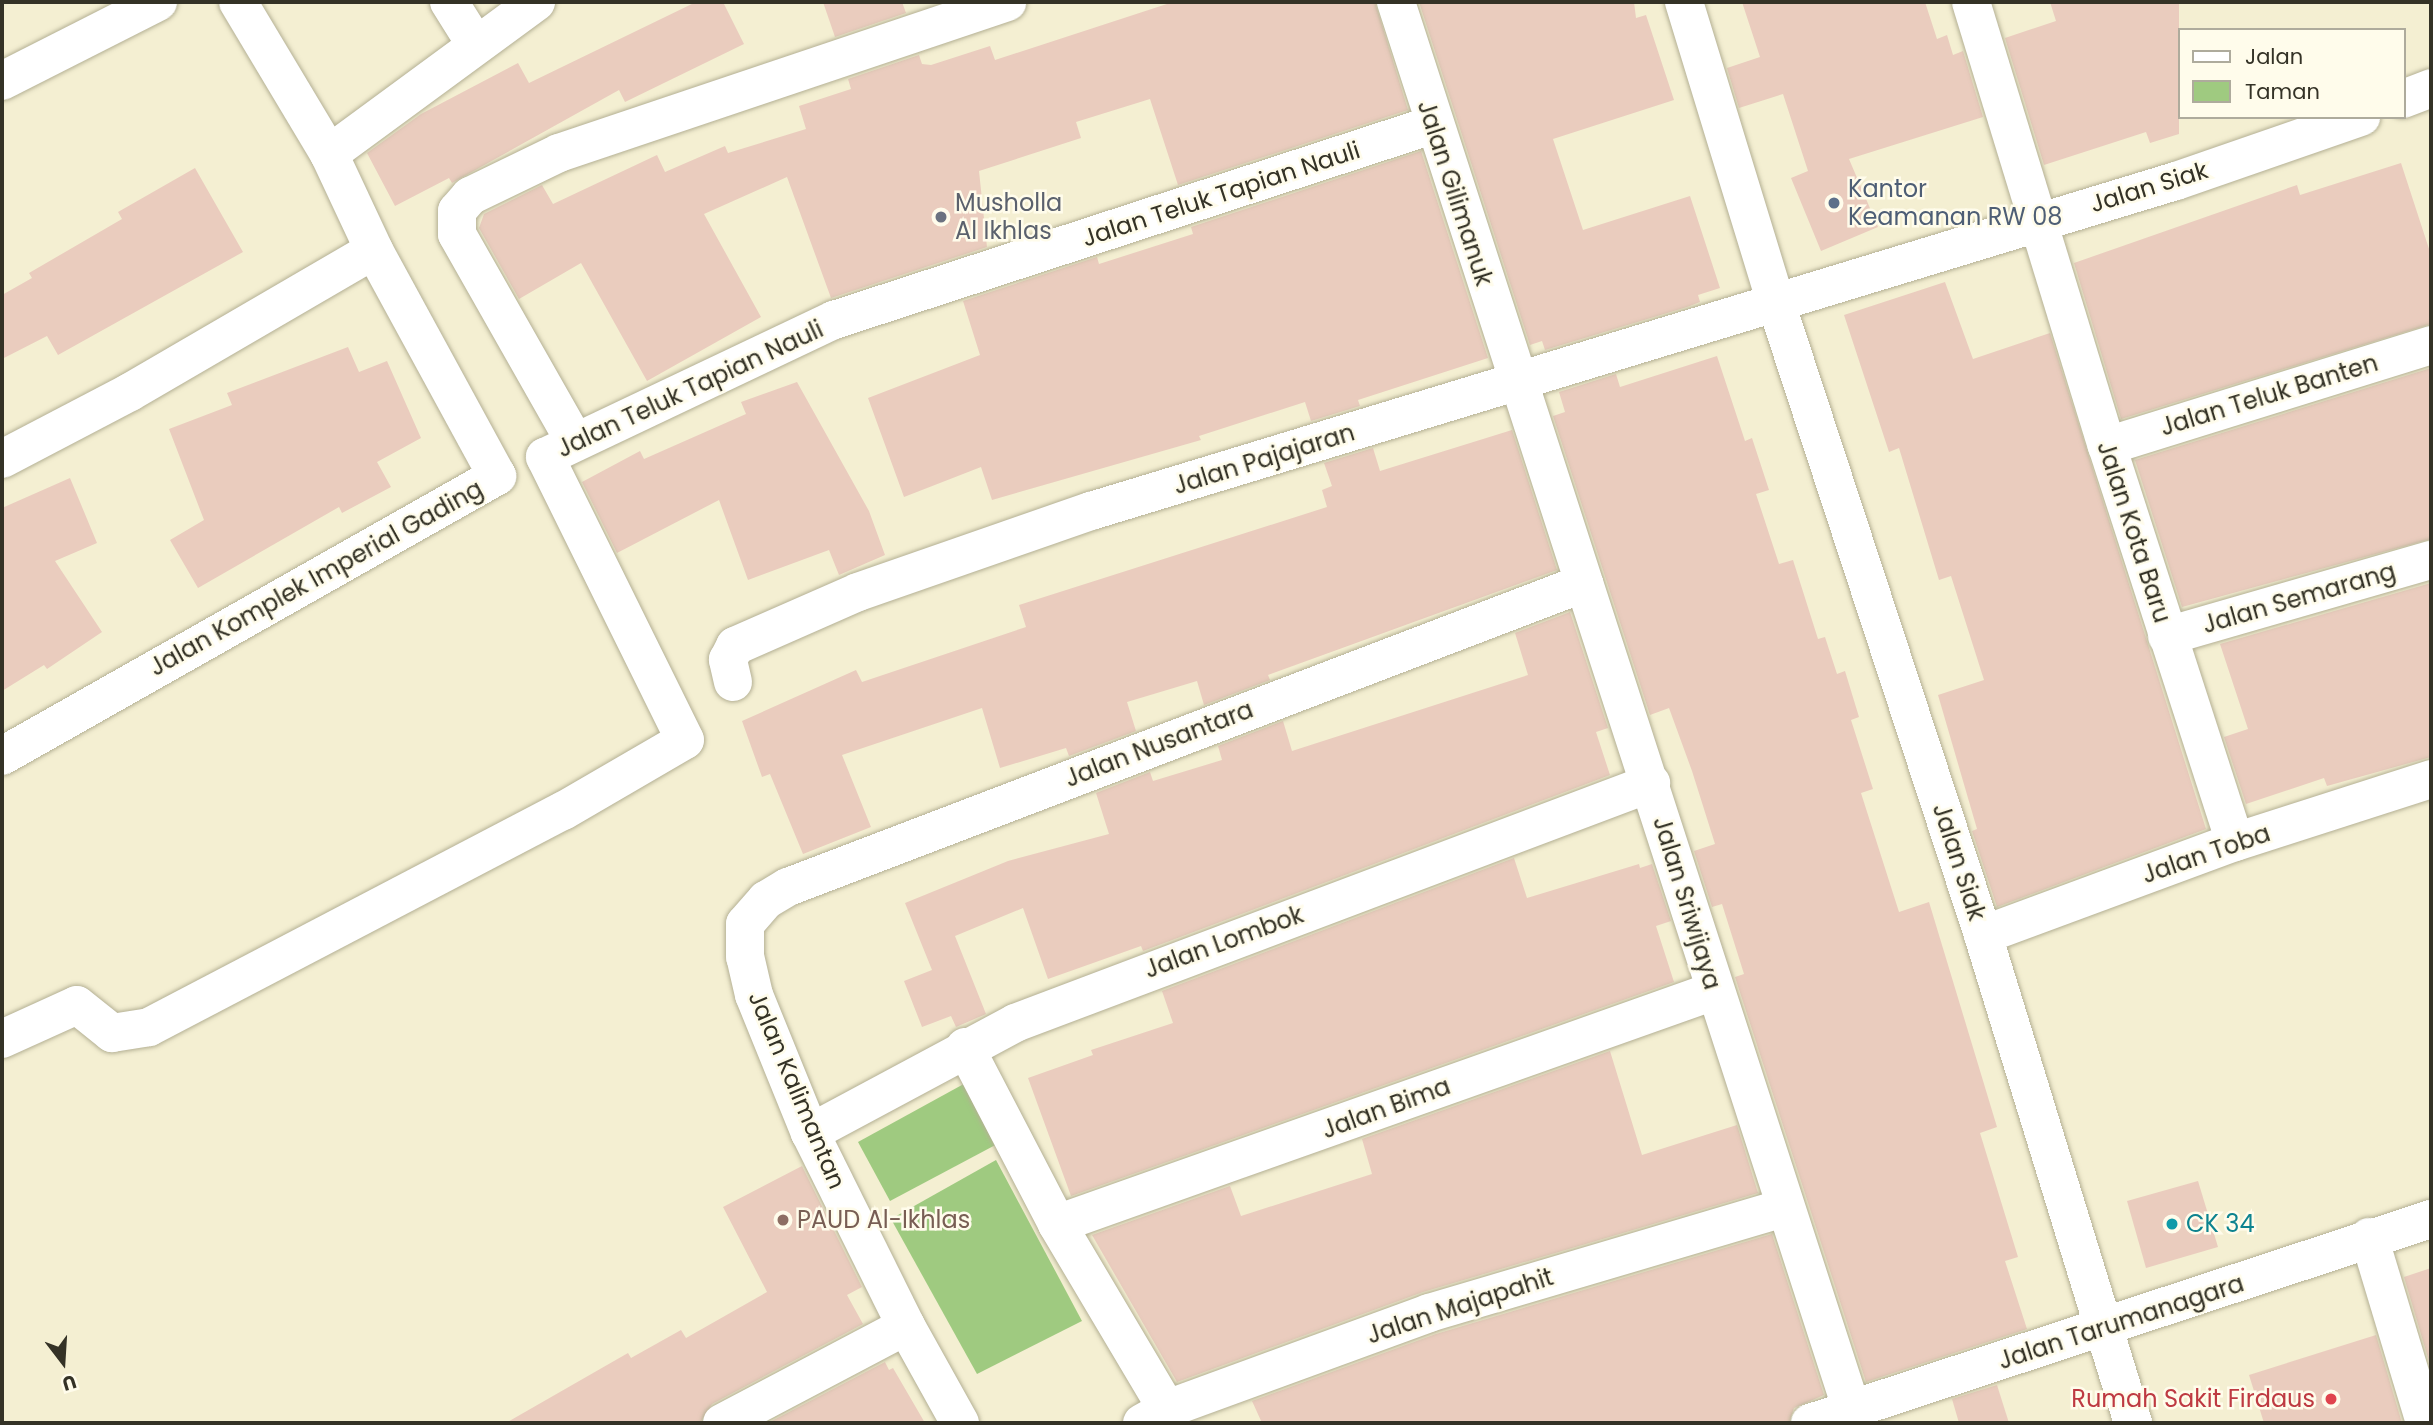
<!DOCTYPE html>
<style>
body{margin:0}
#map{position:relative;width:2433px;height:1425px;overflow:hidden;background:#f4efd2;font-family:Poppins,sans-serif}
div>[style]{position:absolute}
.green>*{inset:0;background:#9fca80}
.building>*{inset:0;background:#eaccbe}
.roads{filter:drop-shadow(0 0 2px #b4b094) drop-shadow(0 0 2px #b4b094)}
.minor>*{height:38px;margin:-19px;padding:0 19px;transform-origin:19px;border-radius:19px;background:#fff}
.dots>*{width:19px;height:19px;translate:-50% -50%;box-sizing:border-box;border:4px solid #fffceb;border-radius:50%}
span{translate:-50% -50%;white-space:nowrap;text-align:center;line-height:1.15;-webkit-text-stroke:5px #fffceb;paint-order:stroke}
.street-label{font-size:24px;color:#343226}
.service-label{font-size:24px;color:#4e5e75}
.left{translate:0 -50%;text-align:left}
.worship-label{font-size:24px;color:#5b616d}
.education-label{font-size:24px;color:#785e54}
.culture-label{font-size:24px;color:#0d838f}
.health-label{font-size:24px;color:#be3a42}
.right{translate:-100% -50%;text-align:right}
.frame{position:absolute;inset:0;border:4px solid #343226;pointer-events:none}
.legend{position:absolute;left:2178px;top:28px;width:228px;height:91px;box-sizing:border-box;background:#fffceb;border:2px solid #aeab9c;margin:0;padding:9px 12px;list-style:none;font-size:21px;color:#343226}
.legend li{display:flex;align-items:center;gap:14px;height:35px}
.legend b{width:35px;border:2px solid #aeab9c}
.north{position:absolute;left:28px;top:1327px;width:70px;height:70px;-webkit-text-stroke:5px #fffceb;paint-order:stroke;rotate:163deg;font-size:19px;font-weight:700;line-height:28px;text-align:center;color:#343226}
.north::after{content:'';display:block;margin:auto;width:24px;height:32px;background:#343226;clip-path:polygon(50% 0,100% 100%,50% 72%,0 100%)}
</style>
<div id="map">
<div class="green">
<div style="clip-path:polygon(971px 1080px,1001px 1142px,890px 1201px,858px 1142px)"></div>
<div style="clip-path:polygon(996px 1160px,1082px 1321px,977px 1374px,891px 1219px)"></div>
</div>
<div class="building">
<div style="clip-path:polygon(696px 2px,723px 2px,744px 44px,625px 102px,619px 90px,452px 183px,449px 178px,395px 206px,367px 153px,421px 114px,518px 63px,529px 83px)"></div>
<div style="clip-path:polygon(823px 2px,902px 2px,906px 13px,835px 37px)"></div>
<div style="clip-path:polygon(1173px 2px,1375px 2px,1408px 110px,1178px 185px,1150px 99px,1076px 122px,1081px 138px,979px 171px,987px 247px,831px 298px,787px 177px,704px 214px,761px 317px,647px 381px,581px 263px,519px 299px,479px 228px,484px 214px,542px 185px,553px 204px,657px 155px,665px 172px,725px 146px,728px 153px,806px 129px,799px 106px,851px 89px,848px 79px,919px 55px,922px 64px,931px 65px,990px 46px,995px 60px)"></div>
<div style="clip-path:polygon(1419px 2px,1634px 2px,1636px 18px,1646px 15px,1674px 100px,1553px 139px,1583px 230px,1690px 196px,1720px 288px,1698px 295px,1700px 302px,1687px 307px,1545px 350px,1542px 341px,1530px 345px)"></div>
<div style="clip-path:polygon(1742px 2px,1925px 2px,1937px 39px,1947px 35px,1953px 55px,1963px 51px,1983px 117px,1849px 159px,1878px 227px,1821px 251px,1791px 178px,1808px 171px,1783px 94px,1739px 108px,1727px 68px,1760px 57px)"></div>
<div style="clip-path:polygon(2050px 2px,2179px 2px,2179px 134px,2150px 143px,2146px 132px,2044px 165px,2005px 38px,2056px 21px)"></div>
<div style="clip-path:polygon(1421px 151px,1488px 358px,1358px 400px,1360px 406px,1311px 421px,1305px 402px,1199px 436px,1201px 440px,992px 500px,981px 467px,904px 497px,868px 398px,980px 355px,963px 301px,1097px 257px,1099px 264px,1193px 234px,1191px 227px)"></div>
<div style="clip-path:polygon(2401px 163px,2431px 255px,2431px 324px,2121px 419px,2074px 263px,2297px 185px,2300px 195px)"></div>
<div style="clip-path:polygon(195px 168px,243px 252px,58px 355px,47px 336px,2px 359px,2px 295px,32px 278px,29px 273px,122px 219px,118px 212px)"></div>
<div style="clip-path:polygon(1945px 282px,1973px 359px,2050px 333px,2206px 829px,1997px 907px,1972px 831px,1977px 829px,1938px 695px,1984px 680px,1951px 576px,1939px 580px,1899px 448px,1889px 452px,1844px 315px)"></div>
<div style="clip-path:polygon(348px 347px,359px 372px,387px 361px,421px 438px,377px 462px,391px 487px,342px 513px,339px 507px,198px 588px,170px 540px,204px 520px,169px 429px,232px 405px,227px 393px)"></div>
<div style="clip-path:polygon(1717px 356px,1745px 441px,1752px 438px,1769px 490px,1756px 494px,1779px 564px,1793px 560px,1818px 639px,1825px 637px,1837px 674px,1845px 671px,1859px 717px,1851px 720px,1873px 789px,1861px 793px,1899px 912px,1929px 902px,1997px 1127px,1980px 1133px,2018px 1257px,2005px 1261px,2027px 1329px,1866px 1382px,1735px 977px,1744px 974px,1722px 904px,1712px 907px,1694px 851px,1715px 844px,1692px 771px,1669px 708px,1650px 715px,1553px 416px,1565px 412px,1559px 392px,1616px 374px,1620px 387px)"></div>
<div style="clip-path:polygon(2431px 368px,2431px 539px,2182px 607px,2135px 460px)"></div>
<div style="clip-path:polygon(797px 382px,869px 511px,885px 555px,839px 575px,829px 550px,748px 580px,719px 500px,617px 553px,582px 482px,640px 451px,644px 459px,746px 414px,741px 402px)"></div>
<div style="clip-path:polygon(1512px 430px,1557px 570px,1268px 675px,1270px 680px,1204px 705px,1197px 681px,1127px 702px,1136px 731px,1069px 756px,1066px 748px,1000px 768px,982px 708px,842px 755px,871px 827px,803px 854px,770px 774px,762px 777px,742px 721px,856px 670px,862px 682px,1026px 627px,1019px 605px,1327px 507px,1322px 490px,1332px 486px,1324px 463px,1373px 448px,1380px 471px)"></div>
<div style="clip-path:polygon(70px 478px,97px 543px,55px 561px,102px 632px,47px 669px,44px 665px,2px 691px,2px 508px)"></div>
<div style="clip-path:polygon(2431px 583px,2431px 757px,2327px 786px,2324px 778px,2246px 804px,2224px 737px,2248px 729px,2220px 644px)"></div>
<div style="clip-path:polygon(1570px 612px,1608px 728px,1596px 732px,1610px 775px,1143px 951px,1141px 946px,1048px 979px,1023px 908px,955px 936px,986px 1014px,956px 1027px,951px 1016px,922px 1027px,904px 981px,932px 970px,905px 903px,1008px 861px,1109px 834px,1096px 793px,1150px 772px,1153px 781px,1222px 760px,1218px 746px,1283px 721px,1292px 751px,1528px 675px,1515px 633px)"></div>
<div style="clip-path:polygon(1514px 858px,1527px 898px,1639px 864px,1640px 868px,1652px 864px,1671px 921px,1656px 926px,1674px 982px,1071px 1196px,1028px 1078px,1093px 1055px,1091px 1050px,1173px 1023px,1162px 991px)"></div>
<div style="clip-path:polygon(1610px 1051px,1642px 1155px,1737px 1125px,1758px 1193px,1423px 1292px,1177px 1382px,1092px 1235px,1230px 1186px,1241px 1216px,1372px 1174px,1362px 1139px)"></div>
<div style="clip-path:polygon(802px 1166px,862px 1287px,847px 1295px,863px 1324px,712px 1404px,700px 1423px,506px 1423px,628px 1353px,631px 1358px,681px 1330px,686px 1338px,767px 1292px,723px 1207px)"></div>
<div style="clip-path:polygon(2198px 1181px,2218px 1247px,2146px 1268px,2127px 1201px)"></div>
<div style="clip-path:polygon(1772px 1234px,1824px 1395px,1794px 1408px,1789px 1423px,1262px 1423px,1252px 1401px,1436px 1334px)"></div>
<div style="clip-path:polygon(2431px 1268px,2431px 1368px,2404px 1277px)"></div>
<div style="clip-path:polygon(2376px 1335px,2402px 1423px,2264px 1423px,2249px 1375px)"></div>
<div style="clip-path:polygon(885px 1362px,889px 1370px,893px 1368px,925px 1423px,768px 1423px)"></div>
<div style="clip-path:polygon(1997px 1385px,2009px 1423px,1959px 1423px,1952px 1399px)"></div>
</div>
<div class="roads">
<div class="minor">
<div style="left:449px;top:2px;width:51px;rotate:57.9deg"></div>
<div style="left:1396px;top:2px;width:1494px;rotate:72.06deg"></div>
<div style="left:1684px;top:2px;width:315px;rotate:73deg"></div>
<div style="left:1776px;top:303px;width:665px;rotate:71.86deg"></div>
<div style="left:1983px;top:935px;width:511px;rotate:72.91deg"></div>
<div style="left:1971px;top:2px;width:464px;rotate:73deg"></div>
<div style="left:2107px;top:446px;width:416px;rotate:72.1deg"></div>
<div style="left:2px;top:81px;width:175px;rotate:-26.9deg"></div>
<div style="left:2403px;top:99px;width:30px;rotate:-21deg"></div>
<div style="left:329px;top:154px;width:257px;rotate:-36.3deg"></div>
<div style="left:575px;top:442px;width:239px;rotate:-119.6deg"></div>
<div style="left:457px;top:234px;width:23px;rotate:-90deg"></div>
<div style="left:457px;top:211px;width:20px;rotate:-49deg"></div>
<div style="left:470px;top:196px;width:99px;rotate:-25.8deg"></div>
<div style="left:559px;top:153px;width:473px;rotate:-18.6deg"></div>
<div style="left:2107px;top:446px;width:339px;rotate:-17.3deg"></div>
<div style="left:2px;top:459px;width:144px;rotate:-27.6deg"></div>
<div style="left:130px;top:392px;width:282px;rotate:-30.2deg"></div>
<div style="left:2167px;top:636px;width:275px;rotate:-16.1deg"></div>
<div style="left:733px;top:682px;width:23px;rotate:-103deg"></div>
<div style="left:728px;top:660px;width:16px;rotate:-63deg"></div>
<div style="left:735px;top:646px;width:134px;rotate:-23.7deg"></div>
<div style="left:858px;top:592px;width:247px;rotate:-19.2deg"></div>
<div style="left:1091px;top:511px;width:1134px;rotate:-16.92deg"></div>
<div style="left:2176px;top:181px;width:196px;rotate:-19.1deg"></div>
<div style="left:2px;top:756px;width:569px;rotate:-29.49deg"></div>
<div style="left:497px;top:476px;width:257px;rotate:-118.6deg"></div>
<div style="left:374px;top:250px;width:106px;rotate:-115.1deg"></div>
<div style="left:329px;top:154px;width:177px;rotate:-120.9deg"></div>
<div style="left:1983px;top:935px;width:269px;rotate:-20.3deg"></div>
<div style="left:2235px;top:842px;width:206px;rotate:-17.8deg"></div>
<div style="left:2px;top:1039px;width:82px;rotate:-24.4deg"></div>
<div style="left:77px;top:1005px;width:45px;rotate:38.7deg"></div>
<div style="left:112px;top:1033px;width:37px;rotate:-9deg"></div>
<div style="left:149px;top:1027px;width:467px;rotate:-27.6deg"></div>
<div style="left:563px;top:811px;width:141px;rotate:-30.2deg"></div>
<div style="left:685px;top:740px;width:316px;rotate:-116.3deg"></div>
<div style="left:545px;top:457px;width:320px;rotate:-25.4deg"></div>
<div style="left:834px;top:320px;width:629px;rotate:-18.06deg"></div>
<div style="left:965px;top:1047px;width:199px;rotate:62.5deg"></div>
<div style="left:1057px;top:1224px;width:215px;rotate:59.3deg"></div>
<div style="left:810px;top:1133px;width:233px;rotate:-28.2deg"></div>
<div style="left:1015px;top:1023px;width:680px;rotate:-20.67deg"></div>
<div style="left:1057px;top:1224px;width:697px;rotate:-19.53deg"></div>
<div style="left:2369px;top:1237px;width:194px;rotate:73.2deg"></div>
<div style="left:722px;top:1423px;width:208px;rotate:-27.8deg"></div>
<div style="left:960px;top:1423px;width:111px;rotate:-119.1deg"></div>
<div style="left:906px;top:1326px;width:216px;rotate:-116.4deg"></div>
<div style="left:810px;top:1133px;width:149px;rotate:-112.1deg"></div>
<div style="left:754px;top:995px;width:39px;rotate:-103deg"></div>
<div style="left:745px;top:957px;width:33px;rotate:-90deg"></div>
<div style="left:745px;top:924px;width:32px;rotate:-49deg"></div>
<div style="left:766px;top:900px;width:26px;rotate:-31deg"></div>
<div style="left:788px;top:887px;width:852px;rotate:-20.9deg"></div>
<div style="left:1142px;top:1423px;width:29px;rotate:-29deg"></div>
<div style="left:1167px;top:1409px;width:279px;rotate:-20.1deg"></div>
<div style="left:1429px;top:1313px;width:370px;rotate:-16.5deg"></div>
<div style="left:1810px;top:1423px;width:654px;rotate:-18.19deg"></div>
</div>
</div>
<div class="dots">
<div style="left:1834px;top:203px;background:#5c6f8a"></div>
<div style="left:941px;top:217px;background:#6b7280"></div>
<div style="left:783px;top:1220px;background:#8d6e63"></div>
<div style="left:2172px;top:1224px;background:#0f9aa8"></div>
<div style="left:2331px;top:1399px;background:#e0444e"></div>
</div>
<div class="street-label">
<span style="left:2149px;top:187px;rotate:-17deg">Jalan Siak</span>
<span style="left:1455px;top:193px;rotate:72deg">Jalan Gilimanuk</span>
<span style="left:1221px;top:194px;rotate:-18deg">Jalan Teluk Tapian Nauli</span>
<span style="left:690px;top:389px;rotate:-25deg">Jalan Teluk Tapian Nauli</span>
<span style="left:2269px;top:395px;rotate:-17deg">Jalan Teluk Banten</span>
<span style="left:1264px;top:459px;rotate:-17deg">Jalan Pajajaran</span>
<span style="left:2134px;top:532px;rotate:72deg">Jalan Kota Baru</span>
<span style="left:316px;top:578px;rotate:-29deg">Jalan Komplek Imperial Gading</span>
<span style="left:2299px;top:598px;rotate:-16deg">Jalan Semarang</span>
<span style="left:1159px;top:744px;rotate:-21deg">Jalan Nusantara</span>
<span style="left:2206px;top:854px;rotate:-19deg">Jalan Toba</span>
<span style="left:1959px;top:862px;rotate:72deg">Jalan Siak</span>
<span style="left:1687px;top:903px;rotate:73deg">Jalan Sriwijaya</span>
<span style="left:1224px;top:942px;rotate:-20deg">Jalan Lombok</span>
<span style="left:797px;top:1090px;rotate:67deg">Jalan Kalimantan</span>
<span style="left:1386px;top:1108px;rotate:-20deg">Jalan Bima</span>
<span style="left:1460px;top:1306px;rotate:-18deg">Jalan Majapahit</span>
<span style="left:2121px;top:1322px;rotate:-18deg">Jalan Tarumanagara</span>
</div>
<div class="service-label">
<span class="left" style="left:1848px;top:203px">Kantor<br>Keamanan RW 08</span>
</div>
<div class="worship-label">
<span class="left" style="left:955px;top:217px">Musholla<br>Al Ikhlas</span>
</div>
<div class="education-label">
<span class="left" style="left:797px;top:1220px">PAUD Al-Ikhlas</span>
</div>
<div class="culture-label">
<span class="left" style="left:2186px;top:1224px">CK 34</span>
</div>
<div class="health-label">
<span class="right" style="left:2315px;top:1399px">Rumah Sakit Firdaus</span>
</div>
<div class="frame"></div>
<ul class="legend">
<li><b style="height:9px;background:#fff"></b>Jalan</li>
<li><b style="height:19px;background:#9fca80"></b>Taman</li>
</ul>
<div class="north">U</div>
</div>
